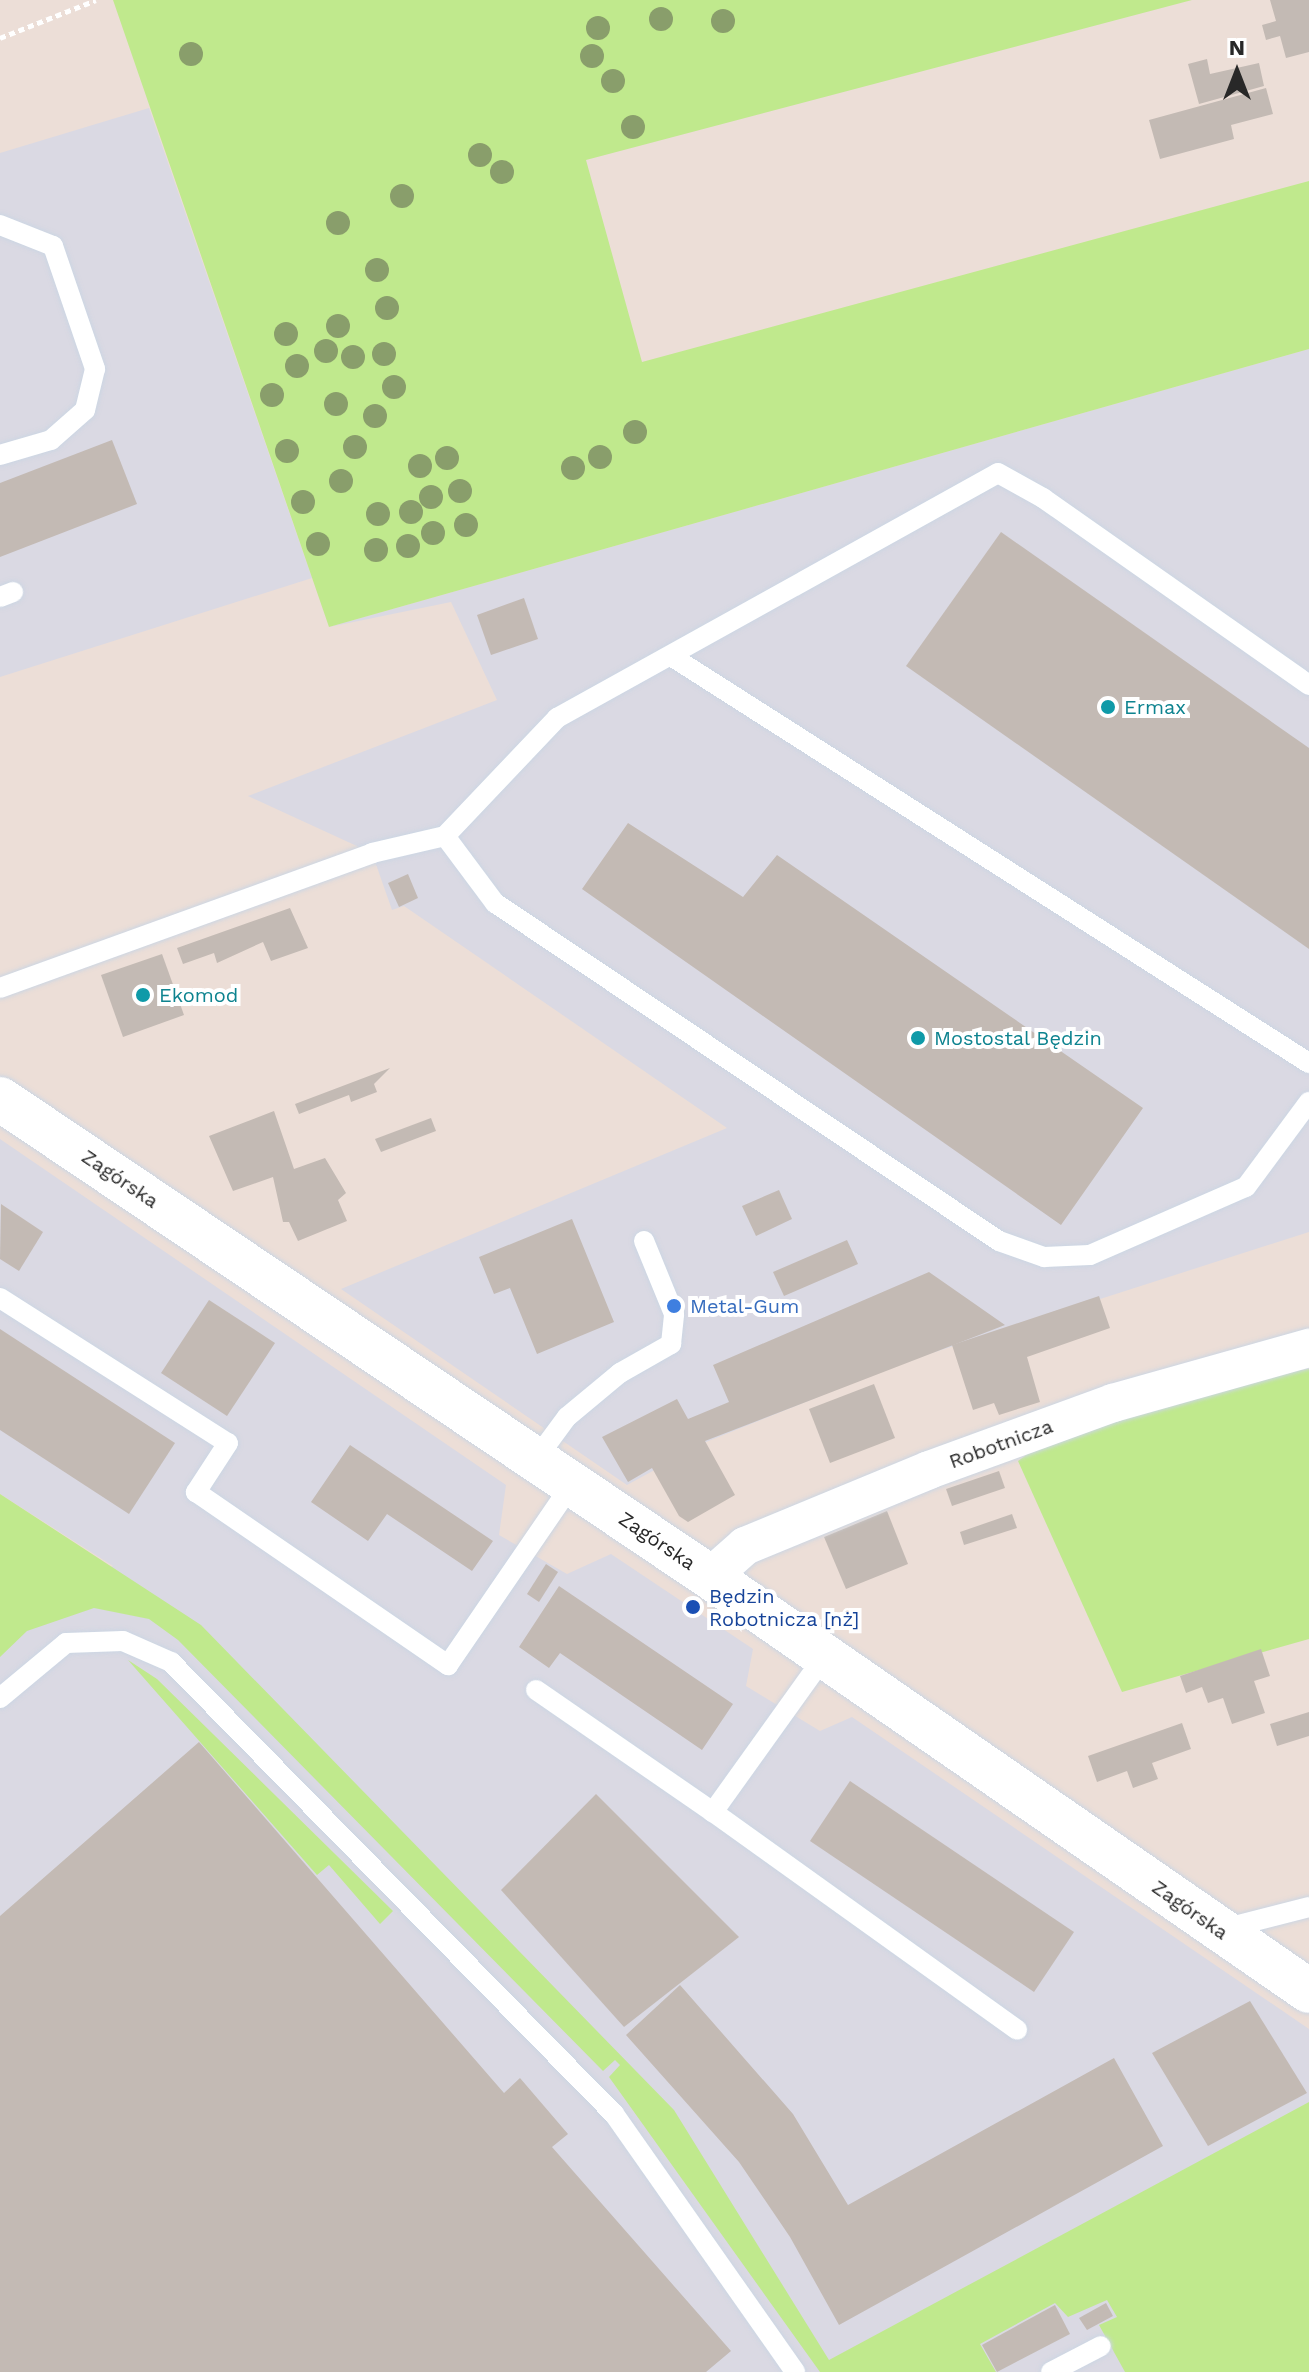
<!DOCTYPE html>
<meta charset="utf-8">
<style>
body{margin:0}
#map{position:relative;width:1309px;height:2372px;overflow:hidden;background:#ecded7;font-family:"Work Sans",sans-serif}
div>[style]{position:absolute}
.industrial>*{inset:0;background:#dad9e3}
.green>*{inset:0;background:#c0e98d}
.building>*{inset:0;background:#c3bab4}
.path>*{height:5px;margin-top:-2.5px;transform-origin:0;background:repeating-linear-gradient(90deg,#fff 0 6px,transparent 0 10px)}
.roads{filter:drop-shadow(0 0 2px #ccd6e3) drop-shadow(0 0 2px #ccd6e3)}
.service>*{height:20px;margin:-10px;padding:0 10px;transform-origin:10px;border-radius:10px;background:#fff}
.minor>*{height:38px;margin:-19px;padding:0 19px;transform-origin:19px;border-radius:19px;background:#fff}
.tertiary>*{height:44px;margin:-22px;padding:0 22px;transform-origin:22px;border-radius:22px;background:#fff}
.trees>*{width:24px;height:24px;margin:-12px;border-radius:50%;background:#899e6b}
.dots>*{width:22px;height:22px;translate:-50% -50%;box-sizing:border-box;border:4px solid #fff;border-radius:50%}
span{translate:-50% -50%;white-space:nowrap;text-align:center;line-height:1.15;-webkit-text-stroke:8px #fff;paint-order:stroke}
.culture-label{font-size:20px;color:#0d838f}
.left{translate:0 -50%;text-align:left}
.street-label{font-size:20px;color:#282828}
.shop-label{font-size:20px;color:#366cbe}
.transit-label{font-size:20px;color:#164399}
.north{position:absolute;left:1197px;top:32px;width:80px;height:80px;-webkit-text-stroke:6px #fff;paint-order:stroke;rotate:0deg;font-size:22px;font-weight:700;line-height:32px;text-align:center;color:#282828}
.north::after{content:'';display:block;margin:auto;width:28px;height:36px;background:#282828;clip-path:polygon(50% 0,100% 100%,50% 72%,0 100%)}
</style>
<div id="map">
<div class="industrial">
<div style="clip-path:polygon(149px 108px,312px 578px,0 677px,0 153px)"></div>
<div style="clip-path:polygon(1309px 349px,1309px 1232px,910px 1360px,706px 1442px,627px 1485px,341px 1289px,727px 1128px,404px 906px,392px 910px,372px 853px,248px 796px,497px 700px,451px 602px,329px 627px)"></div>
<div style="clip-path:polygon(0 1139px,506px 1485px,499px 1535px,567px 1574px,611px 1554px,753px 1649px,746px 1686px,820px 1731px,852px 1717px,1309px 2029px,1309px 2372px,0 2372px,0 1620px,113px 1566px,0 1494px)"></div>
</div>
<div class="green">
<div style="clip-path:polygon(113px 0,1192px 0,586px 160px,642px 362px,1309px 181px,1309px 349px,329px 627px)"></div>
<div style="clip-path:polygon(1309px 1369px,1309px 1639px,1122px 1692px,1018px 1461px,1046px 1440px,1280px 1372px)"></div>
<div style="clip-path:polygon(0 1494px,201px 1625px,674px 2110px,829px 2360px,1309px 2102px,1309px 2372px,1125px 2372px,1099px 2325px,1117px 2317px,1107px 2300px,1068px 2317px,1055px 2303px,980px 2344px,996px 2372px,820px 2372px,609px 2077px,620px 2065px,615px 2060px,603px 2071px,178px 1640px,149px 1619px,94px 1608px,27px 1631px,0 1657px)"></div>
<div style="clip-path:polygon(128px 1660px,157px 1679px,393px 1911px,380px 1924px,329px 1865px,317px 1875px)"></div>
</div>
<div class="building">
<div style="clip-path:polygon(1270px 0,1309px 0,1309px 52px,1286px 58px,1280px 36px,1266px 40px,1262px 25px,1276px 21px)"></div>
<div style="clip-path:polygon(1207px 59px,1210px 74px,1259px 63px,1264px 86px,1199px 104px,1188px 64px)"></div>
<div style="clip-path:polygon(1266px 88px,1273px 114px,1231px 125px,1234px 139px,1160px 159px,1149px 120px)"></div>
<div style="clip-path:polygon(112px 440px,137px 504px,0 557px,0 483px)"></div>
<div style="clip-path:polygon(1001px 532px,1309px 748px,1309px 949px,906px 666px)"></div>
<div style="clip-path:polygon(524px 598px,538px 639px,491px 655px,477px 615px)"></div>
<div style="clip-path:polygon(628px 823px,743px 897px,777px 855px,1143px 1108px,1061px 1225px,582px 889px)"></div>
<div style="clip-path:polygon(408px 874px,418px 898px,399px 907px,388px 883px)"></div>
<div style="clip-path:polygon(290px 908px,308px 948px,271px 961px,263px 942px,217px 963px,214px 953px,183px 964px,177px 948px)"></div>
<div style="clip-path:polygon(162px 954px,184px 1015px,123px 1037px,101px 975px)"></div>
<div style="clip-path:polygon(390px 1068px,374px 1084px,377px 1092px,351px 1102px,349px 1095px,299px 1114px,295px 1104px)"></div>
<div style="clip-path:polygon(274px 1111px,294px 1169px,325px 1158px,346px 1193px,338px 1200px,347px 1221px,298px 1241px,289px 1222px,283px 1222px,273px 1177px,233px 1191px,209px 1136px)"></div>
<div style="clip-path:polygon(431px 1118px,436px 1131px,381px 1152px,375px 1139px)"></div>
<div style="clip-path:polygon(779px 1190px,792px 1219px,756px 1236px,742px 1206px)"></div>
<div style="clip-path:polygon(1px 1204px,43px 1232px,19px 1271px,0 1259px)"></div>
<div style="clip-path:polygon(572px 1219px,614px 1322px,537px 1354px,510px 1288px,494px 1294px,479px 1257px)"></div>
<div style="clip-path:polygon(847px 1240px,858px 1264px,784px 1296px,773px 1272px)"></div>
<div style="clip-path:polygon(929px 1272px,1005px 1325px,705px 1441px,735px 1495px,688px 1522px,679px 1516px,652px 1468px,628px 1482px,602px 1437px,677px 1399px,688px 1419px,729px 1402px,713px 1365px)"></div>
<div style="clip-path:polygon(1099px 1296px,1110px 1328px,1027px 1357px,1040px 1402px,999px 1415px,994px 1403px,973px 1410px,952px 1345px)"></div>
<div style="clip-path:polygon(209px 1300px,275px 1343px,227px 1416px,161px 1373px)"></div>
<div style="clip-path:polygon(0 1329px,175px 1443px,129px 1514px,0 1430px)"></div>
<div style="clip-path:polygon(874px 1384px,895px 1438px,830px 1463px,809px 1409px)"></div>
<div style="clip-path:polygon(350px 1445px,493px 1541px,472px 1571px,387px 1514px,368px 1541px,311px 1502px)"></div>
<div style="clip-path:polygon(999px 1471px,1005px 1488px,952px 1506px,946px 1489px)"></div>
<div style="clip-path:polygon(887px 1511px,908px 1564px,846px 1589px,824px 1537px)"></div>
<div style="clip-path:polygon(1012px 1514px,1017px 1528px,964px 1545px,960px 1532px)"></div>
<div style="clip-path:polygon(546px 1564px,558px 1572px,539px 1602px,527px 1594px)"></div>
<div style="clip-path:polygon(559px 1586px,733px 1704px,702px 1750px,560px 1653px,549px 1668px,519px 1647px)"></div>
<div style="clip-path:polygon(1261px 1649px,1270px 1676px,1254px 1681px,1265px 1713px,1232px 1724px,1223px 1698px,1208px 1703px,1202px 1687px,1186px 1693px,1180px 1676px)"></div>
<div style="clip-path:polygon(1309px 1712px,1309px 1736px,1277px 1746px,1270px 1724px)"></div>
<div style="clip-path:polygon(1182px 1723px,1191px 1749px,1152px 1763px,1158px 1779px,1133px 1788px,1127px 1771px,1097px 1782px,1088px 1756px)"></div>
<div style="clip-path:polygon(199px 1742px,504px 2093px,520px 2078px,568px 2134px,552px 2147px,731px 2351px,706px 2372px,0 2372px,0 1916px)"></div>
<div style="clip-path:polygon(850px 1781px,1074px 1932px,1034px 1992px,810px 1841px)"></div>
<div style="clip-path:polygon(596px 1794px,739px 1937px,624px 2027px,501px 1890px)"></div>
<div style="clip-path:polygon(680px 1985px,793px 2114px,848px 2205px,1114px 2058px,1163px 2146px,839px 2325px,790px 2237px,739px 2162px,626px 2035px)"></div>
<div style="clip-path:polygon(1250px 2001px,1307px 2093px,1208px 2146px,1152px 2053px)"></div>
<div style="clip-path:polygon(1106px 2303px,1113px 2316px,1087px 2330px,1079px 2318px)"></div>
<div style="clip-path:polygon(1055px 2305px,1070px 2334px,997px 2372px,982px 2345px)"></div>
</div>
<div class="path">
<div style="left:0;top:38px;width:103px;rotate:-21.6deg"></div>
</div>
<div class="roads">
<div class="service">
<div style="left:0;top:225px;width:57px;rotate:21.6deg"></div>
<div style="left:53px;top:246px;width:130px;rotate:71.1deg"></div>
<div style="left:95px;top:369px;width:42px;rotate:103.7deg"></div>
<div style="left:85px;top:410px;width:45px;rotate:138.6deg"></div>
<div style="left:51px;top:440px;width:53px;rotate:163.6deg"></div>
<div style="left:0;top:597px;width:14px;rotate:-21deg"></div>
<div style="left:671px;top:656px;width:757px;rotate:32.54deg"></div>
<div style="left:445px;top:836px;width:84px;rotate:53.3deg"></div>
<div style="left:495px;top:903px;width:607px;rotate:33.85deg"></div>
<div style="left:999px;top:1241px;width:48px;rotate:19.6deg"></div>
<div style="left:1044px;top:1257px;width:46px;rotate:-2.5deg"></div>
<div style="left:1090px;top:1255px;width:170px;rotate:-23.6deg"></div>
<div style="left:1246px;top:1187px;width:106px;rotate:-53.5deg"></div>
<div style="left:0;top:988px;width:396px;rotate:-19.9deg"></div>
<div style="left:372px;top:853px;width:75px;rotate:-13.1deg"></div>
<div style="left:445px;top:836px;width:163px;rotate:-46.5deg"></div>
<div style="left:557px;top:718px;width:504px;rotate:-29.05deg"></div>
<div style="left:998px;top:473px;width:51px;rotate:29.1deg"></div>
<div style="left:1043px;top:498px;width:325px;rotate:35.1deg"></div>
<div style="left:0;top:1298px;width:270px;rotate:32.5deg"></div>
<div style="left:228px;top:1443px;width:59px;rotate:123.1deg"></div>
<div style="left:196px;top:1492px;width:306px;rotate:34.5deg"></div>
<div style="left:448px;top:1665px;width:219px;rotate:-55.6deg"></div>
<div style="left:536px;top:1459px;width:52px;rotate:-53.6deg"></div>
<div style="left:567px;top:1417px;width:69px;rotate:-39.7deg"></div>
<div style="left:620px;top:1373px;width:59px;rotate:-29.6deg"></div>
<div style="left:671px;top:1344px;width:30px;rotate:-84deg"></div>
<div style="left:674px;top:1314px;width:79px;rotate:-112.3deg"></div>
<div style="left:824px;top:1657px;width:191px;rotate:125.6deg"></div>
<div style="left:713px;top:1812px;width:374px;rotate:35.6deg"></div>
<div style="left:536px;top:1690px;width:215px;rotate:34.6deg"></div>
<div style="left:0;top:1698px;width:86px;rotate:-39.8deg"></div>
<div style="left:66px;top:1643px;width:57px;rotate:-2deg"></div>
<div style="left:123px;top:1641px;width:52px;rotate:23.6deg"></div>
<div style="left:171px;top:1662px;width:633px;rotate:45.58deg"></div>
<div style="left:614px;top:2114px;width:315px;rotate:54.9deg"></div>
<div style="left:1223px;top:1929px;width:89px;rotate:-14.3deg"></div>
<div style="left:1051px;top:2372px;width:56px;rotate:-27.5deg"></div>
</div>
<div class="minor">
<div style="left:710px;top:1577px;width:47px;rotate:-41.5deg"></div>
<div style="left:745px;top:1546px;width:199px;rotate:-22.4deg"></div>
<div style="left:929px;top:1470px;width:196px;rotate:-20deg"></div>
<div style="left:1113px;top:1403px;width:204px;rotate:-15.7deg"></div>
</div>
<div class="tertiary">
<div style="left:0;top:1099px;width:856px;rotate:33.95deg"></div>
<div style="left:710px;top:1577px;width:728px;rotate:34.65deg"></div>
</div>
</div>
<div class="trees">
<div style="left:661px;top:19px"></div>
<div style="left:723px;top:21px"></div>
<div style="left:598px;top:28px"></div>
<div style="left:191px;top:54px"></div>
<div style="left:592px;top:56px"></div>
<div style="left:613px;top:81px"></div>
<div style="left:633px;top:127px"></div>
<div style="left:480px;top:155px"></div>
<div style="left:502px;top:172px"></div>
<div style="left:402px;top:196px"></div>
<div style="left:338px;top:223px"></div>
<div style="left:377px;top:270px"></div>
<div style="left:387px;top:308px"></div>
<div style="left:338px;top:326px"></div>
<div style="left:286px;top:334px"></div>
<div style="left:326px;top:351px"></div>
<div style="left:384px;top:354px"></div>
<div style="left:353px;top:357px"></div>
<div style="left:297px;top:366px"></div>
<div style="left:394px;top:387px"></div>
<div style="left:272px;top:395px"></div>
<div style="left:336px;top:404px"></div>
<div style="left:375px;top:416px"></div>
<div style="left:635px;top:432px"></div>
<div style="left:355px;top:447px"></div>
<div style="left:287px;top:451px"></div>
<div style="left:600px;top:457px"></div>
<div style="left:447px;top:458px"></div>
<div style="left:420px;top:466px"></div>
<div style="left:573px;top:468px"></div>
<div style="left:341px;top:481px"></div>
<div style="left:460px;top:491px"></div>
<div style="left:431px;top:497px"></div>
<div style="left:303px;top:502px"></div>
<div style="left:411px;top:512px"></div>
<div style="left:378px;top:514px"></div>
<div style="left:466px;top:525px"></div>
<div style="left:433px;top:533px"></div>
<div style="left:318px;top:544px"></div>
<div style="left:408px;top:546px"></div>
<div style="left:376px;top:550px"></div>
</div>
<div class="dots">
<div style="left:1108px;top:707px;background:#0f9aa8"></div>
<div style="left:143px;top:995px;background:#0f9aa8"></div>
<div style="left:918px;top:1038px;background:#0f9aa8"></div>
<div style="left:674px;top:1306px;background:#3f7fe0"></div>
<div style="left:693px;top:1607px;background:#1a4fb4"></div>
</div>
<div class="culture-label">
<span class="left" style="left:1124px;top:707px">Ermax</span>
<span class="left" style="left:159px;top:995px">Ekomod</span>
<span class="left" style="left:934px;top:1038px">Mostostal Będzin</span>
</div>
<div class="street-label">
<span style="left:120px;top:1179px;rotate:34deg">Zagórska</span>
<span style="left:1001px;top:1444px;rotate:-20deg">Robotnicza</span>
<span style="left:657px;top:1541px;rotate:34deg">Zagórska</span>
<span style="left:1190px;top:1910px;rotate:35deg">Zagórska</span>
</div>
<div class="shop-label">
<span class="left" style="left:690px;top:1306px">Metal-Gum</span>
</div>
<div class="transit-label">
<span class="left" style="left:709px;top:1608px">Będzin<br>Robotnicza [nż]</span>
</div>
<div class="north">N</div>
</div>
